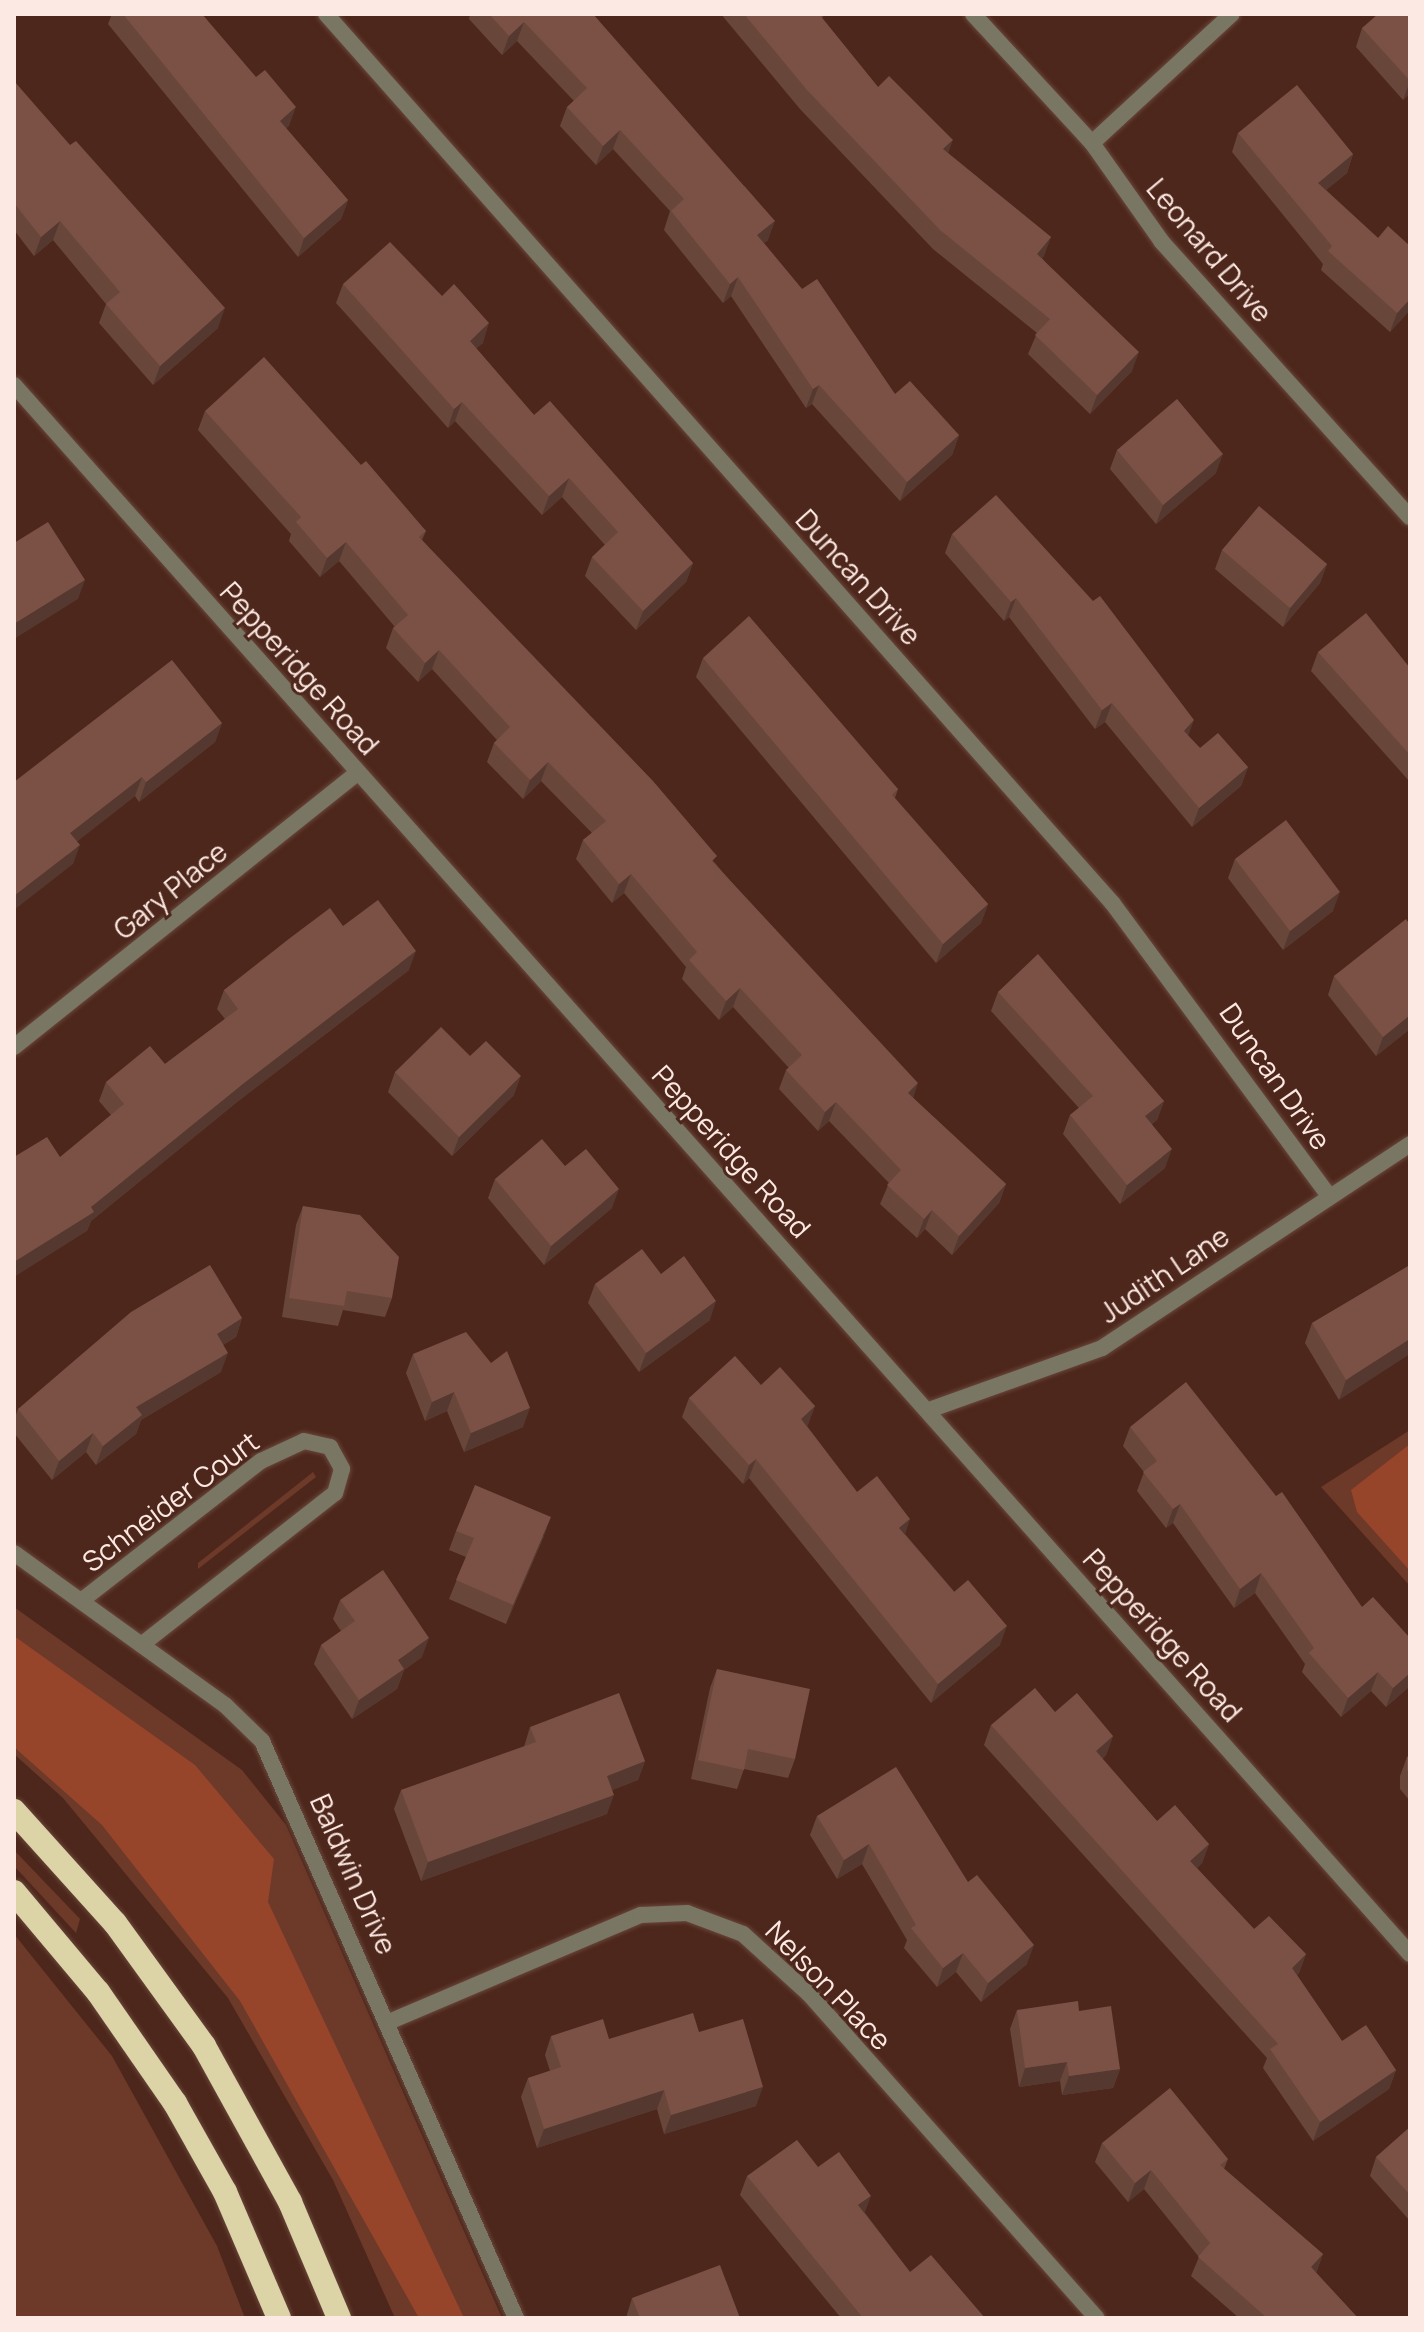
<!DOCTYPE html>
<style>
body{margin:0}
#map{position:relative;width:1424px;height:2332px;overflow:hidden;background:#4d271b;font-family:Manrope,sans-serif}
div>[style]{position:absolute}
.green>*{inset:0;background:#6d3929}
.forest>*{inset:0;background:#96452b}
.roads{filter:drop-shadow(0 0 2px #69463b) drop-shadow(0 0 2px #69463b)}
.minor>*{height:16px;margin:-8px;padding:0 8px;transform-origin:8px;border-radius:8px;background:#7a7664}
.motorway>*{height:24px;margin:-12px;padding:0 12px;transform-origin:12px;border-radius:12px;background:#dcd3a6}
.wall>*{inset:0;background:#69463a}
.shaded-wall>*{inset:0;background:#553930}
.building>*{inset:0;background:#7a5144}
span{translate:-50% -50%;white-space:nowrap;text-align:center;line-height:1.15;-webkit-text-stroke:6px #4d271b;paint-order:stroke}
.street-label{font-size:28px;color:#fde9e3}
.frame{position:absolute;inset:0;border:16px solid #fde9e3;pointer-events:none}
</style>
<div id="map">
<div class="green">
<div style="clip-path:polygon(1410px 1430px,1410px 1586px,1321px 1487px)"></div>
<div style="clip-path:polygon(313px 1472px,316px 1477px,198px 1569px,198px 1563px)"></div>
<div style="clip-path:polygon(14px 1607px,242px 1770px,286px 1825px,502px 2318px,395px 2318px,333px 2180px,228px 1998px,63px 1798px,14px 1754px)"></div>
<div style="clip-path:polygon(14px 1850px,80px 1919px,76px 1933px,14px 1866px)"></div>
<div style="clip-path:polygon(14px 1934px,112px 2056px,217px 2246px,245px 2318px,14px 2318px)"></div>
</div>
<div class="forest">
<div style="clip-path:polygon(1410px 1444px,1410px 1571px,1357px 1512px,1351px 1490px)"></div>
<div style="clip-path:polygon(14px 1636px,195px 1765px,274px 1859px,268px 1902px,464px 2318px,419px 2318px,240px 2001px,102px 1825px,14px 1747px)"></div>
</div>
<div class="roads">
<div class="minor">
<div style="left:326px;top:14px;width:1188px;rotate:48.51deg"></div>
<div style="left:1113px;top:904px;width:362px;rotate:53.5deg"></div>
<div style="left:973px;top:14px;width:176px;rotate:47.3deg"></div>
<div style="left:1092px;top:143px;width:121px;rotate:54.7deg"></div>
<div style="left:1162px;top:242px;width:370px;rotate:48deg"></div>
<div style="left:1092px;top:143px;width:190px;rotate:-42.7deg"></div>
<div style="left:14px;top:385px;width:2100px;rotate:48.34deg"></div>
<div style="left:14px;top:1047px;width:440px;rotate:-38.6deg"></div>
<div style="left:929px;top:1410px;width:184px;rotate:-19.7deg"></div>
<div style="left:1102px;top:1348px;width:369px;rotate:-33.5deg"></div>
<div style="left:14px;top:1553px;width:260px;rotate:35.8deg"></div>
<div style="left:225px;top:1705px;width:52px;rotate:44.2deg"></div>
<div style="left:262px;top:1741px;width:630px;rotate:66.24deg"></div>
<div style="left:81px;top:1601px;width:228px;rotate:-37.9deg"></div>
<div style="left:261px;top:1461px;width:47px;rotate:-24.9deg"></div>
<div style="left:304px;top:1441px;width:27px;rotate:13deg"></div>
<div style="left:330px;top:1447px;width:25px;rotate:61deg"></div>
<div style="left:342px;top:1469px;width:25px;rotate:106deg"></div>
<div style="left:335px;top:1493px;width:246px;rotate:141.9deg"></div>
<div style="left:391px;top:2021px;width:272px;rotate:-23deg"></div>
<div style="left:641px;top:1915px;width:46px;rotate:-2.5deg"></div>
<div style="left:687px;top:1913px;width:60px;rotate:20.6deg"></div>
<div style="left:743px;top:1934px;width:89px;rotate:42.3deg"></div>
<div style="left:809px;top:1994px;width:433px;rotate:48.4deg"></div>
</div>
<div class="motorway">
<div style="left:14px;top:1811px;width:151px;rotate:48deg"></div>
<div style="left:115px;top:1923px;width:152px;rotate:54.1deg"></div>
<div style="left:204px;top:2046px;width:178px;rotate:61.1deg"></div>
<div style="left:290px;top:2202px;width:126px;rotate:67.1deg"></div>
<div style="left:14px;top:1892px;width:131px;rotate:50deg"></div>
<div style="left:98px;top:1992px;width:135px;rotate:55.3deg"></div>
<div style="left:175px;top:2103px;width:102px;rotate:60.7deg"></div>
<div style="left:225px;top:2192px;width:137px;rotate:66.8deg"></div>
</div>
</div>
<div class="wall">
<div style="clip-path:polygon(112px 14px,202px 14px,289px 126px,286px 128px,348px 200px,341px 219px,298px 257px,108px 24px)"></div>
<div style="clip-path:polygon(470px 14px,593px 14px,768px 240px,764px 243px,802px 289px,895px 394px,959px 435px,952px 455px,900px 501px,812px 404px,806px 408px,731px 296px,723px 303px,664px 230px,670px 211px,613px 149px,596px 165px,560px 126px,567px 107px,574px 101px,517px 41px,502px 55px,469px 19px)"></div>
<div style="clip-path:polygon(721px 14px,825px 14px,822px 18px,878px 87px,948px 153px,1051px 237px,1042px 258px,1132px 371px,1090px 414px,1028px 354px,1037px 333px,933px 249px,800px 109px)"></div>
<div style="clip-path:polygon(1410px 14px,1410px 93px,1403px 100px,1356px 47px,1362px 28px)"></div>
<div style="clip-path:polygon(14px 81px,218px 328px,153px 385px,99px 323px,106px 304px,53px 240px,34px 256px,14px 230px)"></div>
<div style="clip-path:polygon(1238px 133px,1353px 154px,1347px 173px,1326px 190px,1378px 238px,1410px 246px,1410px 310px,1390px 332px,1321px 270px,1323px 264px,1232px 152px)"></div>
<div style="clip-path:polygon(343px 284px,442px 296px,483px 343px,476px 348px,534px 415px,693px 563px,686px 582px,636px 630px,585px 576px,592px 557px,605px 545px,562px 497px,542px 515px,455px 421px,448px 428px,336px 303px)"></div>
<div style="clip-path:polygon(205px 411px,361px 465px,426px 531px,422px 540px,715px 863px,913px 1098px,1006px 1184px,999px 1203px,952px 1255px,925px 1229px,917px 1238px,880px 1204px,889px 1183px,829px 1121px,818px 1131px,779px 1089px,786px 1070px,789px 1068px,733px 1007px,719px 1020px,682px 979px,686px 967px,624px 893px,612px 903px,576px 859px,583px 840px,592px 833px,541px 781px,523px 799px,487px 762px,494px 743px,497px 740px,432px 669px,418px 682px,386px 648px,393px 628px,395px 627px,339px 561px,320px 577px,289px 541px,291px 534px,198px 430px)"></div>
<div style="clip-path:polygon(1117px 450px,1216px 473px,1156px 524px,1110px 469px)"></div>
<div style="clip-path:polygon(952px 534px,1188px 736px,1200px 748px,1248px 767px,1241px 786px,1192px 827px,1105px 722px,1095px 729px,1009px 617px,1004px 621px,945px 553px)"></div>
<div style="clip-path:polygon(1222px 550px,1327px 564px,1320px 583px,1283px 627px,1215px 569px)"></div>
<div style="clip-path:polygon(1318px 652px,1410px 668px,1410px 782px,1311px 671px)"></div>
<div style="clip-path:polygon(703px 658px,898px 789px,895px 798px,988px 904px,981px 923px,936px 963px,696px 677px)"></div>
<div style="clip-path:polygon(222px 723px,215px 742px,139px 802px,135px 796px,77px 841px,73px 864px,14px 782px)"></div>
<div style="clip-path:polygon(1235px 859px,1333px 911px,1283px 950px,1228px 878px)"></div>
<div style="clip-path:polygon(1410px 925px,1410px 1029px,1376px 1056px,1328px 995px,1334px 976px)"></div>
<div style="clip-path:polygon(343px 926px,409px 970px,237px 1102px,91px 1221px,87px 1231px,111px 1115px,99px 1101px,106px 1082px,165px 1064px,225px 1019px,217px 1009px,224px 990px)"></div>
<div style="clip-path:polygon(998px 992px,1164px 1101px,1157px 1120px,1152px 1124px,1165px 1168px,1120px 1204px,1063px 1134px,1070px 1115px,1079px 1108px,991px 1011px)"></div>
<div style="clip-path:polygon(470px 1056px,514px 1095px,452px 1156px,388px 1092px,395px 1072px)"></div>
<div style="clip-path:polygon(565px 1166px,612px 1208px,544px 1265px,488px 1198px,495px 1179px)"></div>
<div style="clip-path:polygon(303px 1206px,392px 1298px,385px 1317px,343px 1310px,338px 1326px,282px 1317px,296px 1225px)"></div>
<div style="clip-path:polygon(1410px 1265px,1339px 1400px,1305px 1343px,1312px 1323px)"></div>
<div style="clip-path:polygon(661px 1274px,710px 1320px,639px 1372px,588px 1303px,595px 1284px)"></div>
<div style="clip-path:polygon(242px 1318px,236px 1337px,223px 1345px,221px 1372px,141px 1420px,136px 1434px,96px 1465px,86px 1452px,52px 1480px,14px 1433px,14px 1420px,18px 1409px)"></div>
<div style="clip-path:polygon(413px 1354px,491px 1363px,523px 1427px,464px 1452px,447px 1411px,425px 1421px,406px 1373px)"></div>
<div style="clip-path:polygon(761px 1385px,815px 1406px,807px 1426px,857px 1492px,905px 1534px,1000px 1645px,931px 1703px,749px 1478px,743px 1484px,682px 1417px,689px 1398px)"></div>
<div style="clip-path:polygon(1130px 1427px,1362px 1607px,1410px 1638px,1410px 1686px,1386px 1707px,1371px 1691px,1341px 1717px,1302px 1672px,1305px 1664px,1255px 1593px,1234px 1608px,1173px 1523px,1166px 1528px,1137px 1491px,1144px 1472px,1123px 1446px)"></div>
<div style="clip-path:polygon(456px 1531px,544px 1536px,506px 1624px,449px 1599px,466px 1557px,449px 1550px)"></div>
<div style="clip-path:polygon(340px 1600px,422px 1657px,404px 1670px,397px 1689px,352px 1719px,314px 1664px,321px 1645px,341px 1631px,333px 1619px)"></div>
<div style="clip-path:polygon(717px 1669px,795px 1759px,788px 1778px,744px 1769px,737px 1789px,691px 1779px,710px 1688px)"></div>
<div style="clip-path:polygon(1055px 1712px,1113px 1736px,1106px 1755px,1102px 1759px,1157px 1821px,1209px 1844px,1202px 1863px,1197px 1868px,1254px 1929px,1306px 1954px,1299px 1973px,1297px 1975px,1342px 2041px,1396px 2070px,1389px 2089px,1313px 2141px,1263px 2068px,1267px 2058px,984px 1745px,991px 1725px)"></div>
<div style="clip-path:polygon(530px 1727px,645px 1761px,638px 1780px,612px 1790px,607px 1814px,421px 1881px,394px 1809px,401px 1790px,524px 1747px)"></div>
<div style="clip-path:polygon(1410px 1755px,1410px 1801px,1400px 1789px,1400px 1776px,1407px 1757px)"></div>
<div style="clip-path:polygon(817px 1816px,968px 1882px,1027px 1964px,981px 2002px,956px 1972px,937px 1987px,904px 1948px,907px 1940px,862px 1864px,837px 1879px,810px 1835px)"></div>
<div style="clip-path:polygon(1017px 2010px,1079px 2011px,1120px 2069px,1113px 2088px,1062px 2095px,1060px 2081px,1019px 2087px,1010px 2029px)"></div>
<div style="clip-path:polygon(699px 2032px,756px 2106px,664px 2134px,657px 2109px,537px 2148px,521px 2097px,528px 2078px,550px 2071px,545px 2055px,551px 2036px,609px 2039px)"></div>
<div style="clip-path:polygon(1410px 2127px,1410px 2221px,1370px 2176px,1376px 2157px)"></div>
<div style="clip-path:polygon(1102px 2143px,1228px 2159px,1224px 2169px,1323px 2254px,1316px 2273px,1358px 2318px,1239px 2318px,1191px 2276px,1199px 2257px,1144px 2189px,1128px 2202px,1095px 2162px)"></div>
<div style="clip-path:polygon(747px 2176px,865px 2213px,910px 2272px,985px 2318px,841px 2318px,740px 2195px)"></div>
<div style="clip-path:polygon(632px 2298px,740px 2318px,626px 2318px)"></div>
</div>
<div class="shaded-wall">
<div style="clip-path:polygon(524px 22px,517px 41px,502px 55px,509px 36px)"></div>
<div style="clip-path:polygon(1410px 81px,1410px 93px,1403px 100px)"></div>
<div style="clip-path:polygon(296px 107px,289px 126px,273px 140px,280px 121px)"></div>
<div style="clip-path:polygon(620px 130px,613px 149px,596px 165px,603px 146px)"></div>
<div style="clip-path:polygon(953px 140px,946px 159px,943px 149px)"></div>
<div style="clip-path:polygon(1353px 154px,1347px 173px,1311px 202px,1318px 183px)"></div>
<div style="clip-path:polygon(348px 200px,341px 219px,298px 257px,304px 238px)"></div>
<div style="clip-path:polygon(60px 221px,53px 240px,34px 256px,41px 237px)"></div>
<div style="clip-path:polygon(775px 221px,768px 240px,750px 254px,757px 235px)"></div>
<div style="clip-path:polygon(1051px 237px,1044px 256px,1030px 273px,1037px 254px)"></div>
<div style="clip-path:polygon(738px 277px,731px 296px,723px 303px,730px 284px)"></div>
<div style="clip-path:polygon(1410px 299px,1410px 310px,1390px 332px,1397px 313px)"></div>
<div style="clip-path:polygon(225px 308px,218px 328px,153px 385px,160px 366px)"></div>
<div style="clip-path:polygon(489px 323px,483px 343px,463px 360px,470px 341px)"></div>
<div style="clip-path:polygon(1139px 352px,1132px 371px,1090px 414px,1097px 395px)"></div>
<div style="clip-path:polygon(819px 385px,812px 404px,806px 408px,813px 389px)"></div>
<div style="clip-path:polygon(462px 402px,455px 421px,448px 428px,454px 409px)"></div>
<div style="clip-path:polygon(959px 435px,952px 455px,900px 501px,907px 482px)"></div>
<div style="clip-path:polygon(1223px 454px,1216px 473px,1156px 524px,1163px 505px)"></div>
<div style="clip-path:polygon(569px 478px,562px 497px,542px 515px,549px 496px)"></div>
<div style="clip-path:polygon(346px 542px,339px 561px,320px 577px,327px 558px)"></div>
<div style="clip-path:polygon(693px 563px,686px 582px,636px 630px,643px 611px)"></div>
<div style="clip-path:polygon(1327px 564px,1320px 583px,1283px 627px,1290px 608px)"></div>
<div style="clip-path:polygon(85px 580px,78px 599px,14px 639px,14px 624px)"></div>
<div style="clip-path:polygon(1016px 598px,1009px 617px,1004px 621px,1011px 602px)"></div>
<div style="clip-path:polygon(439px 650px,432px 669px,418px 682px,425px 663px)"></div>
<div style="clip-path:polygon(1112px 703px,1105px 722px,1095px 729px,1102px 710px)"></div>
<div style="clip-path:polygon(1194px 720px,1187px 739px,1184px 731px)"></div>
<div style="clip-path:polygon(222px 723px,215px 742px,139px 802px,146px 782px)"></div>
<div style="clip-path:polygon(548px 762px,541px 781px,523px 799px,530px 780px)"></div>
<div style="clip-path:polygon(1248px 767px,1241px 786px,1192px 827px,1199px 808px)"></div>
<div style="clip-path:polygon(142px 777px,135px 796px,64px 852px,70px 833px)"></div>
<div style="clip-path:polygon(80px 845px,73px 864px,14px 910px,14px 896px)"></div>
<div style="clip-path:polygon(631px 874px,624px 893px,612px 903px,619px 884px)"></div>
<div style="clip-path:polygon(1340px 892px,1333px 911px,1283px 950px,1290px 931px)"></div>
<div style="clip-path:polygon(988px 904px,981px 923px,936px 963px,943px 944px)"></div>
<div style="clip-path:polygon(416px 951px,409px 970px,237px 1102px,91px 1221px,87px 1231px,14px 1277px,14px 1262px,91px 1207px,244px 1083px)"></div>
<div style="clip-path:polygon(740px 988px,733px 1007px,719px 1020px,726px 1001px)"></div>
<div style="clip-path:polygon(1410px 1015px,1410px 1029px,1376px 1056px,1383px 1037px)"></div>
<div style="clip-path:polygon(521px 1076px,514px 1095px,452px 1156px,459px 1137px)"></div>
<div style="clip-path:polygon(918px 1083px,912px 1102px,908px 1093px)"></div>
<div style="clip-path:polygon(1164px 1101px,1157px 1120px,1138px 1135px,1145px 1116px)"></div>
<div style="clip-path:polygon(836px 1102px,829px 1121px,818px 1131px,825px 1112px)"></div>
<div style="clip-path:polygon(1172px 1149px,1165px 1168px,1120px 1204px,1127px 1185px)"></div>
<div style="clip-path:polygon(1006px 1184px,999px 1203px,952px 1255px,959px 1236px)"></div>
<div style="clip-path:polygon(619px 1189px,612px 1208px,544px 1265px,551px 1246px)"></div>
<div style="clip-path:polygon(932px 1210px,925px 1229px,917px 1238px,924px 1219px)"></div>
<div style="clip-path:polygon(716px 1301px,710px 1320px,639px 1372px,646px 1353px)"></div>
<div style="clip-path:polygon(242px 1318px,236px 1337px,210px 1353px,217px 1334px)"></div>
<div style="clip-path:polygon(1410px 1339px,1410px 1354px,1339px 1400px,1346px 1380px)"></div>
<div style="clip-path:polygon(228px 1353px,221px 1372px,141px 1420px,136px 1434px,96px 1465px,103px 1446px,136px 1407px)"></div>
<div style="clip-path:polygon(454px 1392px,447px 1411px,425px 1421px,432px 1402px)"></div>
<div style="clip-path:polygon(815px 1406px,808px 1425px,794px 1438px,801px 1419px)"></div>
<div style="clip-path:polygon(530px 1408px,523px 1427px,464px 1452px,471px 1433px)"></div>
<div style="clip-path:polygon(93px 1433px,86px 1452px,52px 1480px,59px 1461px)"></div>
<div style="clip-path:polygon(756px 1459px,749px 1478px,743px 1484px,749px 1465px)"></div>
<div style="clip-path:polygon(1180px 1504px,1173px 1523px,1166px 1528px,1173px 1509px)"></div>
<div style="clip-path:polygon(551px 1517px,544px 1536px,506px 1624px,513px 1605px)"></div>
<div style="clip-path:polygon(910px 1519px,904px 1538px,899px 1528px)"></div>
<div style="clip-path:polygon(1261px 1573px,1255px 1593px,1234px 1608px,1240px 1589px)"></div>
<div style="clip-path:polygon(1007px 1626px,1000px 1645px,931px 1703px,938px 1684px)"></div>
<div style="clip-path:polygon(429px 1638px,422px 1657px,404px 1670px,397px 1689px,352px 1719px,359px 1700px,398px 1660px)"></div>
<div style="clip-path:polygon(1378px 1672px,1371px 1691px,1341px 1717px,1348px 1698px)"></div>
<div style="clip-path:polygon(1410px 1673px,1410px 1686px,1386px 1707px,1393px 1688px)"></div>
<div style="clip-path:polygon(1113px 1736px,1106px 1755px,1089px 1770px,1096px 1751px)"></div>
<div style="clip-path:polygon(645px 1761px,638px 1780px,600px 1795px,607px 1776px)"></div>
<div style="clip-path:polygon(614px 1795px,607px 1814px,421px 1881px,428px 1862px)"></div>
<div style="clip-path:polygon(869px 1844px,862px 1864px,837px 1879px,844px 1860px)"></div>
<div style="clip-path:polygon(1209px 1844px,1202px 1863px,1183px 1880px,1190px 1861px)"></div>
<div style="clip-path:polygon(1034px 1945px,1027px 1964px,981px 2002px,988px 1983px)"></div>
<div style="clip-path:polygon(963px 1953px,956px 1972px,937px 1987px,943px 1968px)"></div>
<div style="clip-path:polygon(1306px 1954px,1299px 1973px,1285px 1987px,1292px 1968px)"></div>
<div style="clip-path:polygon(1067px 2062px,1060px 2081px,1019px 2087px,1025px 2068px)"></div>
<div style="clip-path:polygon(1120px 2069px,1113px 2088px,1062px 2095px,1069px 2076px)"></div>
<div style="clip-path:polygon(1396px 2070px,1389px 2089px,1313px 2141px,1320px 2122px)"></div>
<div style="clip-path:polygon(763px 2087px,756px 2106px,664px 2134px,671px 2115px)"></div>
<div style="clip-path:polygon(664px 2090px,657px 2109px,537px 2148px,544px 2129px)"></div>
<div style="clip-path:polygon(1151px 2170px,1144px 2189px,1128px 2202px,1135px 2183px)"></div>
<div style="clip-path:polygon(871px 2196px,864px 2215px,858px 2205px)"></div>
<div style="clip-path:polygon(1323px 2254px,1316px 2273px,1311px 2267px)"></div>
</div>
<div class="building">
<div style="clip-path:polygon(123px 14px,202px 14px,256px 77px,265px 70px,296px 107px,280px 121px,348px 200px,304px 238px)"></div>
<div style="clip-path:polygon(489px 14px,593px 14px,775px 221px,757px 235px,802px 289px,817px 279px,895px 394px,910px 381px,959px 435px,907px 482px,819px 385px,813px 389px,738px 277px,730px 284px,671px 211px,684px 199px,620px 130px,603px 146px,567px 107px,587px 88px,524px 22px,509px 36px)"></div>
<div style="clip-path:polygon(744px 14px,819px 14px,878px 87px,889px 76px,953px 140px,943px 149px,1051px 237px,1037px 254px,1139px 352px,1097px 395px,1035px 335px,1050px 319px,940px 230px,807px 90px)"></div>
<div style="clip-path:polygon(1378px 14px,1410px 14px,1410px 81px,1362px 28px)"></div>
<div style="clip-path:polygon(14px 81px,70px 145px,76px 141px,225px 308px,160px 366px,106px 304px,120px 292px,60px 221px,41px 237px,14px 203px)"></div>
<div style="clip-path:polygon(1297px 85px,1353px 154px,1318px 183px,1378px 238px,1388px 226px,1410px 246px,1410px 299px,1397px 313px,1328px 251px,1332px 246px,1238px 133px)"></div>
<div style="clip-path:polygon(390px 242px,442px 296px,454px 284px,489px 323px,470px 341px,534px 415px,550px 401px,693px 563px,643px 611px,592px 557px,618px 532px,569px 478px,549px 496px,462px 402px,454px 409px,343px 284px)"></div>
<div style="clip-path:polygon(264px 357px,361px 465px,366px 461px,426px 531px,419px 537px,653px 781px,717px 856px,712px 861px,918px 1083px,908px 1093px,1006px 1184px,959px 1236px,932px 1210px,924px 1219px,887px 1185px,901px 1170px,836px 1102px,825px 1112px,786px 1070px,802px 1055px,740px 988px,726px 1001px,689px 960px,697px 952px,631px 874px,619px 884px,583px 840px,606px 821px,548px 762px,530px 780px,494px 743px,510px 727px,439px 650px,425px 663px,393px 628px,408px 615px,346px 542px,327px 558px,296px 522px,301px 517px,205px 411px)"></div>
<div style="clip-path:polygon(1177px 399px,1223px 454px,1163px 505px,1117px 450px)"></div>
<div style="clip-path:polygon(996px 495px,1093px 601px,1100px 596px,1194px 720px,1184px 731px,1200px 748px,1218px 733px,1248px 767px,1199px 808px,1112px 703px,1102px 710px,1016px 598px,1011px 602px,952px 534px)"></div>
<div style="clip-path:polygon(1259px 506px,1327px 564px,1290px 608px,1222px 550px)"></div>
<div style="clip-path:polygon(48px 522px,85px 580px,14px 624px,14px 543px)"></div>
<div style="clip-path:polygon(1366px 613px,1410px 668px,1410px 755px,1318px 652px)"></div>
<div style="clip-path:polygon(749px 616px,898px 789px,892px 795px,988px 904px,943px 944px,703px 658px)"></div>
<div style="clip-path:polygon(172px 660px,222px 723px,146px 782px,142px 777px,70px 833px,80px 845px,14px 896px,14px 782px)"></div>
<div style="clip-path:polygon(1286px 820px,1340px 892px,1290px 931px,1235px 859px)"></div>
<div style="clip-path:polygon(378px 900px,416px 951px,244px 1083px,91px 1207px,94px 1212px,14px 1262px,14px 1157px,47px 1137px,60px 1157px,124px 1104px,106px 1082px,150px 1046px,165px 1064px,238px 1009px,224px 990px,290px 938px,330px 908px,343px 926px)"></div>
<div style="clip-path:polygon(1406px 919px,1410px 925px,1410px 1015px,1383px 1037px,1334px 976px)"></div>
<div style="clip-path:polygon(1038px 954px,1164px 1101px,1145px 1116px,1172px 1149px,1127px 1185px,1070px 1115px,1093px 1096px,998px 992px)"></div>
<div style="clip-path:polygon(441px 1027px,470px 1056px,486px 1041px,521px 1076px,459px 1137px,395px 1072px)"></div>
<div style="clip-path:polygon(542px 1139px,565px 1166px,586px 1149px,619px 1189px,551px 1246px,495px 1179px)"></div>
<div style="clip-path:polygon(303px 1206px,360px 1215px,399px 1257px,392px 1298px,347px 1291px,344px 1306px,289px 1298px)"></div>
<div style="clip-path:polygon(642px 1249px,661px 1274px,684px 1256px,716px 1301px,646px 1353px,595px 1284px)"></div>
<div style="clip-path:polygon(210px 1265px,242px 1318px,217px 1334px,228px 1353px,136px 1407px,142px 1415px,103px 1446px,93px 1433px,59px 1461px,18px 1409px,131px 1312px)"></div>
<div style="clip-path:polygon(1410px 1265px,1410px 1339px,1346px 1380px,1312px 1323px)"></div>
<div style="clip-path:polygon(466px 1332px,491px 1363px,507px 1351px,530px 1408px,471px 1433px,454px 1392px,432px 1402px,413px 1354px)"></div>
<div style="clip-path:polygon(735px 1356px,761px 1385px,780px 1367px,815px 1406px,801px 1419px,857px 1492px,877px 1476px,910px 1519px,899px 1528px,954px 1592px,968px 1580px,1007px 1626px,938px 1684px,756px 1459px,749px 1465px,689px 1398px)"></div>
<div style="clip-path:polygon(1186px 1382px,1276px 1496px,1282px 1492px,1362px 1607px,1373px 1597px,1410px 1638px,1410px 1673px,1393px 1688px,1378px 1672px,1348px 1698px,1309px 1653px,1314px 1648px,1261px 1573px,1240px 1589px,1180px 1504px,1173px 1509px,1143px 1472px,1157px 1461px,1130px 1427px)"></div>
<div style="clip-path:polygon(475px 1485px,551px 1517px,513px 1605px,456px 1580px,474px 1538px,456px 1531px)"></div>
<div style="clip-path:polygon(383px 1570px,429px 1638px,398px 1660px,404px 1669px,359px 1700px,321px 1645px,355px 1621px,340px 1600px)"></div>
<div style="clip-path:polygon(717px 1669px,810px 1689px,795px 1759px,748px 1749px,744px 1770px,698px 1760px)"></div>
<div style="clip-path:polygon(1035px 1688px,1055px 1712px,1077px 1693px,1113px 1736px,1096px 1751px,1157px 1821px,1175px 1805px,1209px 1844px,1190px 1861px,1254px 1929px,1269px 1916px,1306px 1954px,1292px 1968px,1342px 2041px,1366px 2025px,1396px 2070px,1320px 2122px,1270px 2049px,1278px 2044px,991px 1725px)"></div>
<div style="clip-path:polygon(619px 1693px,645px 1761px,607px 1776px,614px 1795px,428px 1862px,401px 1790px,536px 1742px,530px 1727px)"></div>
<div style="clip-path:polygon(1410px 1755px,1410px 1774px,1407px 1770px,1407px 1757px)"></div>
<div style="clip-path:polygon(896px 1767px,968px 1882px,977px 1875px,1034px 1945px,988px 1983px,963px 1953px,943px 1968px,911px 1928px,916px 1925px,869px 1844px,844px 1860px,817px 1816px)"></div>
<div style="clip-path:polygon(1078px 2001px,1079px 2011px,1111px 2006px,1120px 2069px,1069px 2076px,1067px 2062px,1025px 2068px,1017px 2010px)"></div>
<div style="clip-path:polygon(693px 2013px,699px 2032px,743px 2019px,763px 2087px,671px 2115px,664px 2090px,544px 2129px,528px 2078px,561px 2067px,551px 2036px,603px 2019px,609px 2039px)"></div>
<div style="clip-path:polygon(1170px 2088px,1228px 2159px,1220px 2165px,1323px 2254px,1311px 2267px,1358px 2318px,1267px 2318px,1198px 2257px,1210px 2243px,1151px 2170px,1135px 2183px,1102px 2143px)"></div>
<div style="clip-path:polygon(1410px 2127px,1410px 2195px,1376px 2157px)"></div>
<div style="clip-path:polygon(797px 2140px,818px 2167px,839px 2152px,871px 2196px,858px 2205px,910px 2272px,931px 2255px,985px 2318px,863px 2318px,747px 2176px)"></div>
<div style="clip-path:polygon(720px 2265px,740px 2318px,640px 2318px,632px 2298px)"></div>
</div>
<div class="street-label">
<span style="left:1210px;top:250px;rotate:50deg">Leonard Drive</span>
<span style="left:859px;top:577px;rotate:48deg">Duncan Drive</span>
<span style="left:300px;top:668px;rotate:48deg">Pepperidge Road</span>
<span style="left:170px;top:890px;rotate:-39deg">Gary Place</span>
<span style="left:1276px;top:1076px;rotate:55deg">Duncan Drive</span>
<span style="left:732px;top:1151px;rotate:48deg">Pepperidge Road</span>
<span style="left:1164px;top:1274px;rotate:-34deg">Judith Lane</span>
<span style="left:170px;top:1501px;rotate:-37deg">Schneider Court</span>
<span style="left:1163px;top:1635px;rotate:48deg">Pepperidge Road</span>
<span style="left:354px;top:1874px;rotate:66deg">Baldwin Drive</span>
<span style="left:829px;top:1985px;rotate:46deg">Nelson Place</span>
</div>
<div class="frame"></div>
</div>
